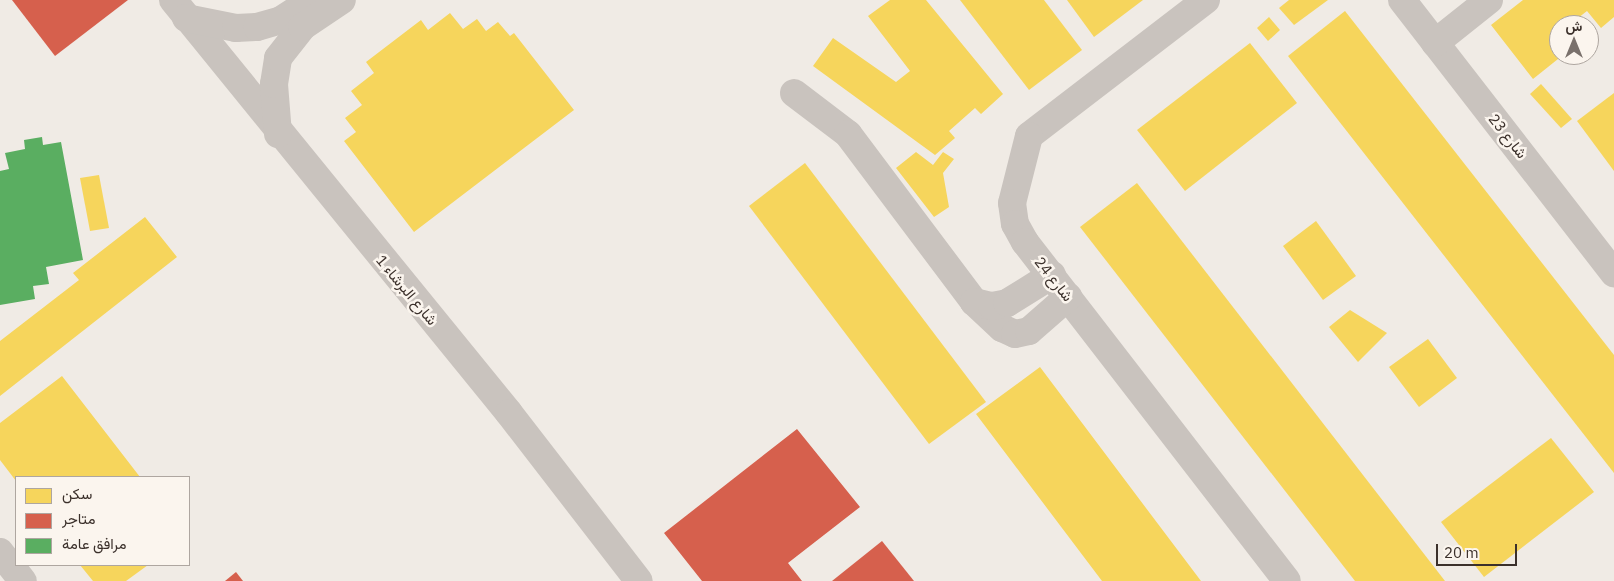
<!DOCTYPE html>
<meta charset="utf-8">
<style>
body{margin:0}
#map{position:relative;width:1614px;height:581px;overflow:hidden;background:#f0ebe5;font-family:"IBM Plex Sans",Vazirmatn,sans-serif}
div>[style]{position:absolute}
.homes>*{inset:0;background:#f6d55c}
.shops>*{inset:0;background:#d6604d}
.public>*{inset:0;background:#5aae61}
.minor>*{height:28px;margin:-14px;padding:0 14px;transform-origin:14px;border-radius:14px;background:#c9c3be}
span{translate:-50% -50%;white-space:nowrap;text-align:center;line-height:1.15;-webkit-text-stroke:5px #fbf5ee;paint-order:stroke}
.street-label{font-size:15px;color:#3b302b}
.legend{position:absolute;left:15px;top:476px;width:175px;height:90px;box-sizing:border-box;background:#fbf5ee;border:1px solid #aea6a0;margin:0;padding:6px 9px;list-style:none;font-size:15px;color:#3b302b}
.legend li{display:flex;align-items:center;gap:10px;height:25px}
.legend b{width:25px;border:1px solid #aea6a0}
.north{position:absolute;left:1549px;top:15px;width:50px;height:50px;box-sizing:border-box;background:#fbf5ee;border:1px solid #aea6a0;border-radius:50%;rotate:0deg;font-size:14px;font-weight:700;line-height:20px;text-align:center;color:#3b302b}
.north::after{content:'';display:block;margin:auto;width:18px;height:22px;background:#7a716c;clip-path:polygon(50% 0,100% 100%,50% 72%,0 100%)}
.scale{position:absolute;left:1436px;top:544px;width:81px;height:22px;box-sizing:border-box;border:2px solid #3b302b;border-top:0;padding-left:6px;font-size:15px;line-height:18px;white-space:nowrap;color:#3b302b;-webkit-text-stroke:4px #fbf5ee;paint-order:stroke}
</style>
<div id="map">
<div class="homes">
<div style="clip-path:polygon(890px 0,926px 0,1003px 94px,981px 114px,975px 108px,949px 131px,955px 138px,935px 155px,813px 66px,833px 38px,896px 82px,910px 71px,868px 16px)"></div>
<div style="clip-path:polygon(960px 0,1044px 0,1082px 50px,1029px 90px)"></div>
<div style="clip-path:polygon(1067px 0,1143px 0,1094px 37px)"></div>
<div style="clip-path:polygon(1289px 0,1328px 0,1294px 25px,1279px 8px)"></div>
<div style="clip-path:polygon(1523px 0,1614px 0,1614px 17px,1601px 28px,1587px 11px,1569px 25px,1559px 25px,1559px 55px,1563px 55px,1533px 79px,1491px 25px)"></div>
<div style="clip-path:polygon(1345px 11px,1614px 355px,1614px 473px,1288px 56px)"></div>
<div style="clip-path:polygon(450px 13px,463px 29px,477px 19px,486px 31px,498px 22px,510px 36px,514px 33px,574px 110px,414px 232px,344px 141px,356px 132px,345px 118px,362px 105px,351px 91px,374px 73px,366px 62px,421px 20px,428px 30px)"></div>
<div style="clip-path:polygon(1269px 17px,1280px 30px,1268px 41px,1257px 28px)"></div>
<div style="clip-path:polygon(1250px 43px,1297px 103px,1185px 191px,1137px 130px)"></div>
<div style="clip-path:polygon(1541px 84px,1572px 119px,1561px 128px,1530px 94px)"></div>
<div style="clip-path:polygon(1614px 93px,1614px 171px,1577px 121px)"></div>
<div style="clip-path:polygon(916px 152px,933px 165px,943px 152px,954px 159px,943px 173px,949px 207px,934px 217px,896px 168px)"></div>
<div style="clip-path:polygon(805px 163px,986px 402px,929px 444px,749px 206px)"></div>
<div style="clip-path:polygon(99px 175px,109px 228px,90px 231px,80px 178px)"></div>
<div style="clip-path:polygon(1137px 183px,1445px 581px,1355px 581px,1080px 227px)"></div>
<div style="clip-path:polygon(145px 217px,177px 257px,0 396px,0 341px,79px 280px,73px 273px)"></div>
<div style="clip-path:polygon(1316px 221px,1356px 276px,1323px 300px,1283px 246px)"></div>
<div style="clip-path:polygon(1350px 310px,1387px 333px,1358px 362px,1329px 327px)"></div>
<div style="clip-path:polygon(1428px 339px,1457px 378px,1419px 407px,1389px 367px)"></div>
<div style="clip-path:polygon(1040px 367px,1152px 516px,1201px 581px,1102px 581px,1065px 532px,976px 414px)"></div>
<div style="clip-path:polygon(62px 376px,140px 477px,16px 477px,16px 481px,0 460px,0 423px)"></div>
<div style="clip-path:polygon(1551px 438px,1594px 492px,1484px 577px,1441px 522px)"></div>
<div style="clip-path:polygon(80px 565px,148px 565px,126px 581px,93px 581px)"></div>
</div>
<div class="shops">
<div style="clip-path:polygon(12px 0,128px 0,55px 56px)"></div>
<div style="clip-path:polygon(797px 429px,860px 507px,788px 563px,802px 581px,702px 581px,664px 533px)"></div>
<div style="clip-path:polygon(882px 541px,914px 581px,832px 581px)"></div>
<div style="clip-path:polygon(236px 572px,243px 581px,225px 581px)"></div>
</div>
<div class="public">
<div style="clip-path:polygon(42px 137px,43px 145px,61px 142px,83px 260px,46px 267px,49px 284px,33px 286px,35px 299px,0 305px,0 171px,9px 169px,5px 153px,25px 149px,24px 140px)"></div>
</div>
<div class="minor">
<div style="left:173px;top:0;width:532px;rotate:50.87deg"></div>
<div style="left:509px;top:413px;width:212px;rotate:52.3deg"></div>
<div style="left:1206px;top:0;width:223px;rotate:142.5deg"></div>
<div style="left:1029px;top:136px;width:69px;rotate:104.2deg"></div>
<div style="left:1012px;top:203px;width:21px;rotate:82deg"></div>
<div style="left:1015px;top:224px;width:21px;rotate:61deg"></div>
<div style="left:1025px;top:242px;width:428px;rotate:52.3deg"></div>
<div style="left:1402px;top:0;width:346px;rotate:52.2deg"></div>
<div style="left:186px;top:18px;width:51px;rotate:11.3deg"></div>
<div style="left:236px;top:28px;width:21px;rotate:-3deg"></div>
<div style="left:257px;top:27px;width:25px;rotate:-16deg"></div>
<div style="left:281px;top:20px;width:37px;rotate:-33deg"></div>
<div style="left:1435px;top:43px;width:69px;rotate:-38.5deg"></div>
<div style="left:794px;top:93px;width:68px;rotate:37.2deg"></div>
<div style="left:848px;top:134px;width:210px;rotate:53.1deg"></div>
<div style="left:974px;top:302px;width:38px;rotate:43deg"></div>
<div style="left:1002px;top:328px;width:14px;rotate:25deg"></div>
<div style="left:1015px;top:334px;width:14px;rotate:-12deg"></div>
<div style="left:1029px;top:331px;width:52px;rotate:-41.1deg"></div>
<div style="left:278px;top:134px;width:50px;rotate:-94.6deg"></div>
<div style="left:274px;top:84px;width:26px;rotate:-81deg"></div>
<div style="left:278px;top:58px;width:39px;rotate:-52deg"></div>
<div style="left:302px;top:27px;width:48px;rotate:-34deg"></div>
<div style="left:974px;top:302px;width:18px;rotate:13deg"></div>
<div style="left:992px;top:306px;width:15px;rotate:-11deg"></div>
<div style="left:1007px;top:303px;width:53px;rotate:-31.9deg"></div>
<div style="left:0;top:552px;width:37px;rotate:52deg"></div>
</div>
<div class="street-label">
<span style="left:1508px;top:136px;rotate:52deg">شارع 23</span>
<span style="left:1054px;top:279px;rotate:52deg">شارع 24</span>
<span style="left:407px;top:290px;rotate:50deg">شارع البرشاء 1</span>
</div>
<ul class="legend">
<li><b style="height:14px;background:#f6d55c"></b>سكن</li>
<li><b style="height:14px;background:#d6604d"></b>متاجر</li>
<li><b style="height:14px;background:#5aae61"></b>مرافق عامة</li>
</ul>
<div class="north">ش</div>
<div class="scale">20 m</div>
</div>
